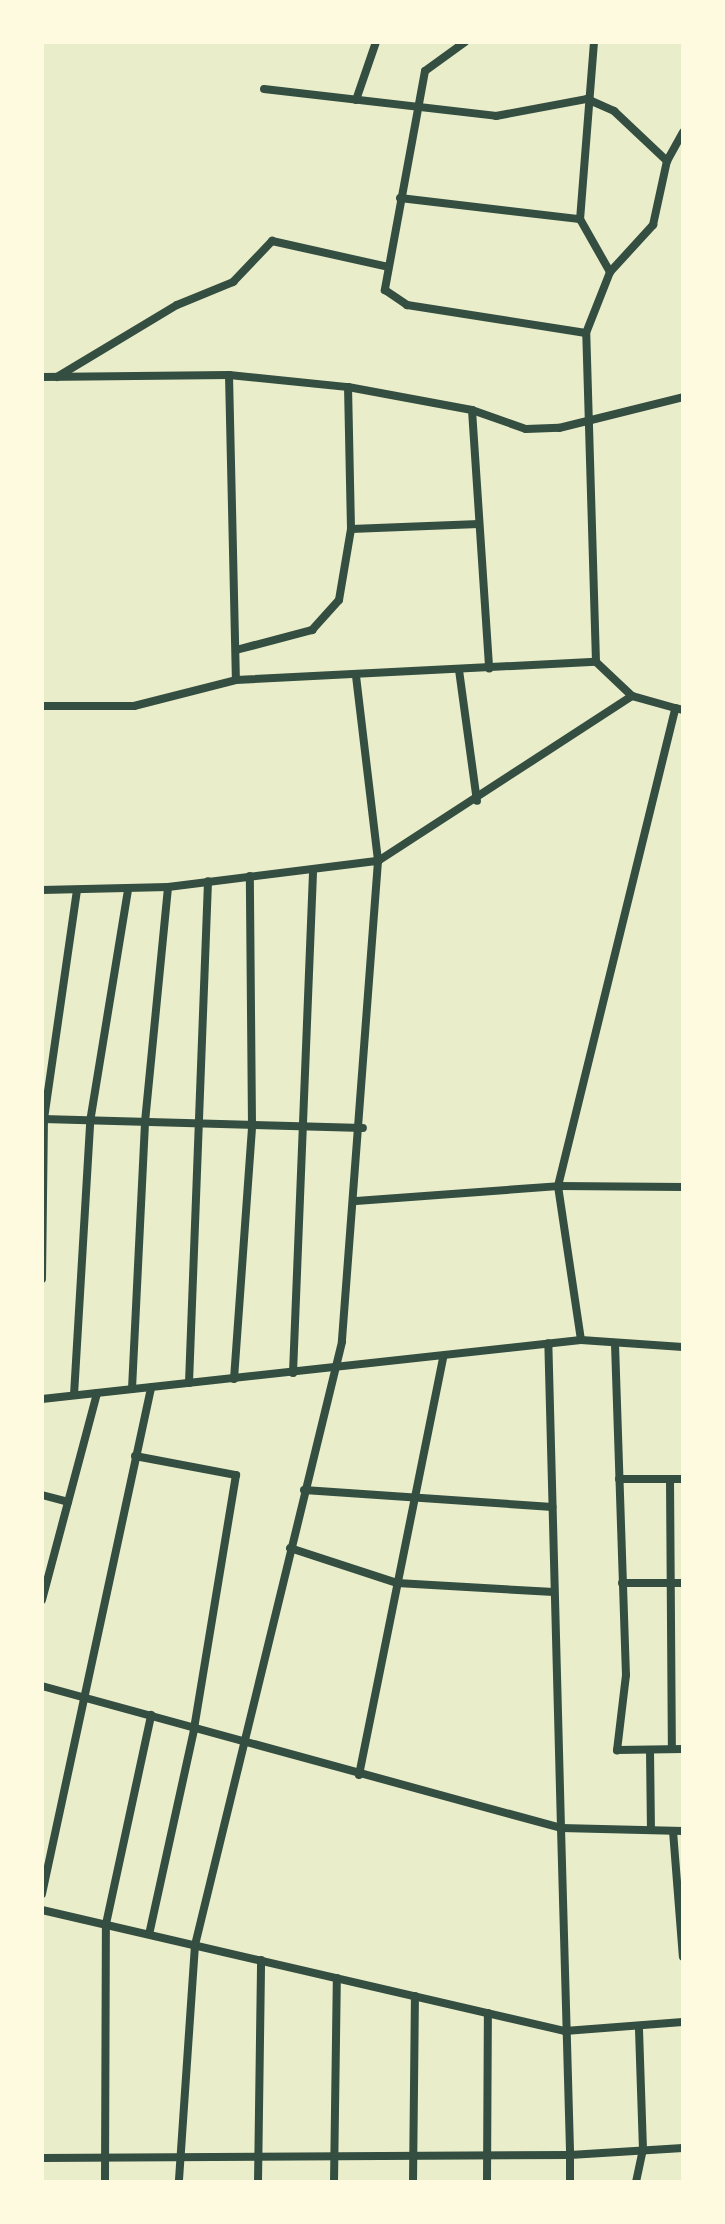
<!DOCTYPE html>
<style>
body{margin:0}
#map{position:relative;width:725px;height:2224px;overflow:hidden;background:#e9edc9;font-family:"Open Sans",sans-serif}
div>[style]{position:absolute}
.minor>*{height:8px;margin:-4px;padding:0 4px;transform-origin:4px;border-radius:4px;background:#344e41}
span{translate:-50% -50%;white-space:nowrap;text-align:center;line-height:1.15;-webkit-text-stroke:8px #fefae0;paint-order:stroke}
.frame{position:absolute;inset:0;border:44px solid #fefae0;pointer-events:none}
</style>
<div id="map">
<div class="minor">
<div style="left:465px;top:42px;width:49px;rotate:144.1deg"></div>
<div style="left:425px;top:71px;width:223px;rotate:100.4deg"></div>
<div style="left:385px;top:290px;width:27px;rotate:34deg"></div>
<div style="left:407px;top:305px;width:181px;rotate:8.9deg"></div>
<div style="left:594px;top:42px;width:178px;rotate:94.5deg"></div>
<div style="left:580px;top:219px;width:61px;rotate:60.5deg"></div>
<div style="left:264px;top:89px;width:234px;rotate:6.6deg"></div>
<div style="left:496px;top:116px;width:93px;rotate:-10.6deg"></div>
<div style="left:587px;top:99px;width:30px;rotate:24deg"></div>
<div style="left:614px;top:111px;width:73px;rotate:43.3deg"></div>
<div style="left:356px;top:100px;width:61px;rotate:-71deg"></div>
<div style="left:400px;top:198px;width:181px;rotate:6.7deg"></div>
<div style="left:229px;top:375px;width:305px;rotate:88.7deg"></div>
<div style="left:42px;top:377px;width:187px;rotate:-0.6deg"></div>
<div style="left:229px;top:375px;width:120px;rotate:5.8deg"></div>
<div style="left:348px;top:387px;width:126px;rotate:10.5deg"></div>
<div style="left:472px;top:410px;width:57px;rotate:19.4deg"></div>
<div style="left:526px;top:429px;width:33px;rotate:-2deg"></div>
<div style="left:559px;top:428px;width:128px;rotate:-14deg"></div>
<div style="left:57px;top:377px;width:140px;rotate:-31deg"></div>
<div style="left:177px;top:305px;width:61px;rotate:-22.3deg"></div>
<div style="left:233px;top:282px;width:57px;rotate:-46.4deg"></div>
<div style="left:272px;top:241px;width:119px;rotate:12.6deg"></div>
<div style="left:472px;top:410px;width:259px;rotate:86.2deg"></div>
<div style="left:351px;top:529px;width:128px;rotate:-2.2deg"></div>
<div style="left:236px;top:650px;width:79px;rotate:-14.7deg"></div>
<div style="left:312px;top:630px;width:40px;rotate:-48deg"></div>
<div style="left:339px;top:600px;width:72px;rotate:-80.4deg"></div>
<div style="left:351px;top:529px;width:142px;rotate:-91.2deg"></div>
<div style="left:459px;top:670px;width:132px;rotate:82.2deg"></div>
<div style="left:356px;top:676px;width:186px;rotate:83.2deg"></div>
<div style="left:378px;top:861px;width:303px;rotate:-33deg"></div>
<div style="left:42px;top:706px;width:92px"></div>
<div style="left:134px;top:706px;width:105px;rotate:-14.3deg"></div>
<div style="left:236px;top:680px;width:360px;rotate:-2.9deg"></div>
<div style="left:675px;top:708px;width:45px;rotate:-164.4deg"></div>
<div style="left:632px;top:696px;width:50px;rotate:-136.6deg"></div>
<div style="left:596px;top:662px;width:329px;rotate:-91.7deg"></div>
<div style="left:586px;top:333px;width:66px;rotate:-68.5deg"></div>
<div style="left:610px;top:272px;width:64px;rotate:-47.5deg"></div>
<div style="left:653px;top:225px;width:66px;rotate:-77.7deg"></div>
<div style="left:667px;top:161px;width:33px;rotate:-61deg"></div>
<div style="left:42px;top:890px;width:126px;rotate:-1.4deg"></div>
<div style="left:168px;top:887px;width:212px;rotate:-7.1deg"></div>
<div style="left:378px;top:861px;width:482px;rotate:94.3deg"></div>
<div style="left:342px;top:1342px;width:621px;rotate:103.7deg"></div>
<div style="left:195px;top:1945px;width:238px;rotate:93.9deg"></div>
<div style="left:43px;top:1119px;width:320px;rotate:1.6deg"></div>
<div style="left:356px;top:1201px;width:203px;rotate:-4.2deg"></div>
<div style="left:558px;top:1186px;width:125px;rotate:0.5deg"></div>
<div style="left:42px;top:1279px;width:160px;rotate:-89.3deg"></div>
<div style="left:44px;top:1119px;width:231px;rotate:-81.8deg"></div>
<div style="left:581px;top:1340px;width:156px;rotate:-98.5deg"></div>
<div style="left:558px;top:1186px;width:492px;rotate:-76.2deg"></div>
<div style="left:675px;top:708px;width:8px;rotate:14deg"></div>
<div style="left:615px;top:1344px;width:331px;rotate:88.1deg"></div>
<div style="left:626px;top:1675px;width:76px;rotate:96.8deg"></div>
<div style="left:617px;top:1750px;width:66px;rotate:-0.9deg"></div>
<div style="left:293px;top:1373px;width:500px;rotate:-87.71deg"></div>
<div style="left:234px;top:1379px;width:254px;rotate:-85.9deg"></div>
<div style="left:252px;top:1126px;width:250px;rotate:-90.5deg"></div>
<div style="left:189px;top:1383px;width:502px;rotate:-87.83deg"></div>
<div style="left:132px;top:1389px;width:267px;rotate:-87.2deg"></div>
<div style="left:145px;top:1122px;width:236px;rotate:-84.4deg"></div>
<div style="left:74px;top:1395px;width:273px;rotate:-86.6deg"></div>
<div style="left:90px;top:1122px;width:235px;rotate:-80.7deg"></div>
<div style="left:42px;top:1399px;width:542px;rotate:-6.25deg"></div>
<div style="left:581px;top:1340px;width:102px;rotate:3.9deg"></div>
<div style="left:135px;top:1456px;width:103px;rotate:10.7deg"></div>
<div style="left:236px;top:1475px;width:258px;rotate:99.4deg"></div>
<div style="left:194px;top:1730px;width:209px;rotate:102.4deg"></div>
<div style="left:619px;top:1479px;width:64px"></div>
<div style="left:670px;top:1479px;width:270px;rotate:89.6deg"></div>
<div style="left:304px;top:1490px;width:249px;rotate:3.9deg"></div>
<div style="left:42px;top:1495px;width:27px;rotate:15deg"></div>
<div style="left:290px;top:1548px;width:113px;rotate:18.1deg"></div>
<div style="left:397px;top:1583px;width:157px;rotate:3.3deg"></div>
<div style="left:622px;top:1583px;width:61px"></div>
<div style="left:42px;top:1600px;width:214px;rotate:-75.1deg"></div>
<div style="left:42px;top:1686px;width:538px;rotate:15.3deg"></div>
<div style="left:561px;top:1828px;width:485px;rotate:-91.5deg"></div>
<div style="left:650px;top:1750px;width:80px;rotate:89.3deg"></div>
<div style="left:359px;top:1775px;width:426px;rotate:-78.6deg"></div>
<div style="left:673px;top:1831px;width:126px;rotate:85.5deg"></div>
<div style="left:683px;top:1831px;width:122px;rotate:-178.6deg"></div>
<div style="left:561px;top:1828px;width:327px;rotate:88.4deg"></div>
<div style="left:570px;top:2155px;width:113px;rotate:-3.5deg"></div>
<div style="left:42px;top:1894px;width:518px;rotate:-77.84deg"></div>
<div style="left:42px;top:1910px;width:537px;rotate:13.03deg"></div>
<div style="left:565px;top:2031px;width:118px;rotate:-4.4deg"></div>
<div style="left:42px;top:2158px;width:528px;rotate:-0.33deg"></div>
<div style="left:570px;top:2155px;width:27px;rotate:90deg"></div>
<div style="left:105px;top:2182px;width:258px;rotate:-89.8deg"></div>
<div style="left:106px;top:1924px;width:214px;rotate:-77.8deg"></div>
<div style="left:258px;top:2182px;width:222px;rotate:-89.2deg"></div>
<div style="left:334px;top:2182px;width:204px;rotate:-89.2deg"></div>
<div style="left:413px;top:2182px;width:186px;rotate:-89.4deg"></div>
<div style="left:487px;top:2182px;width:169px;rotate:-89.7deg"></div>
<div style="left:636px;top:2182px;width:33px;rotate:-78deg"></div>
<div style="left:643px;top:2150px;width:121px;rotate:-91.9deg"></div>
</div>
<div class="frame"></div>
</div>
